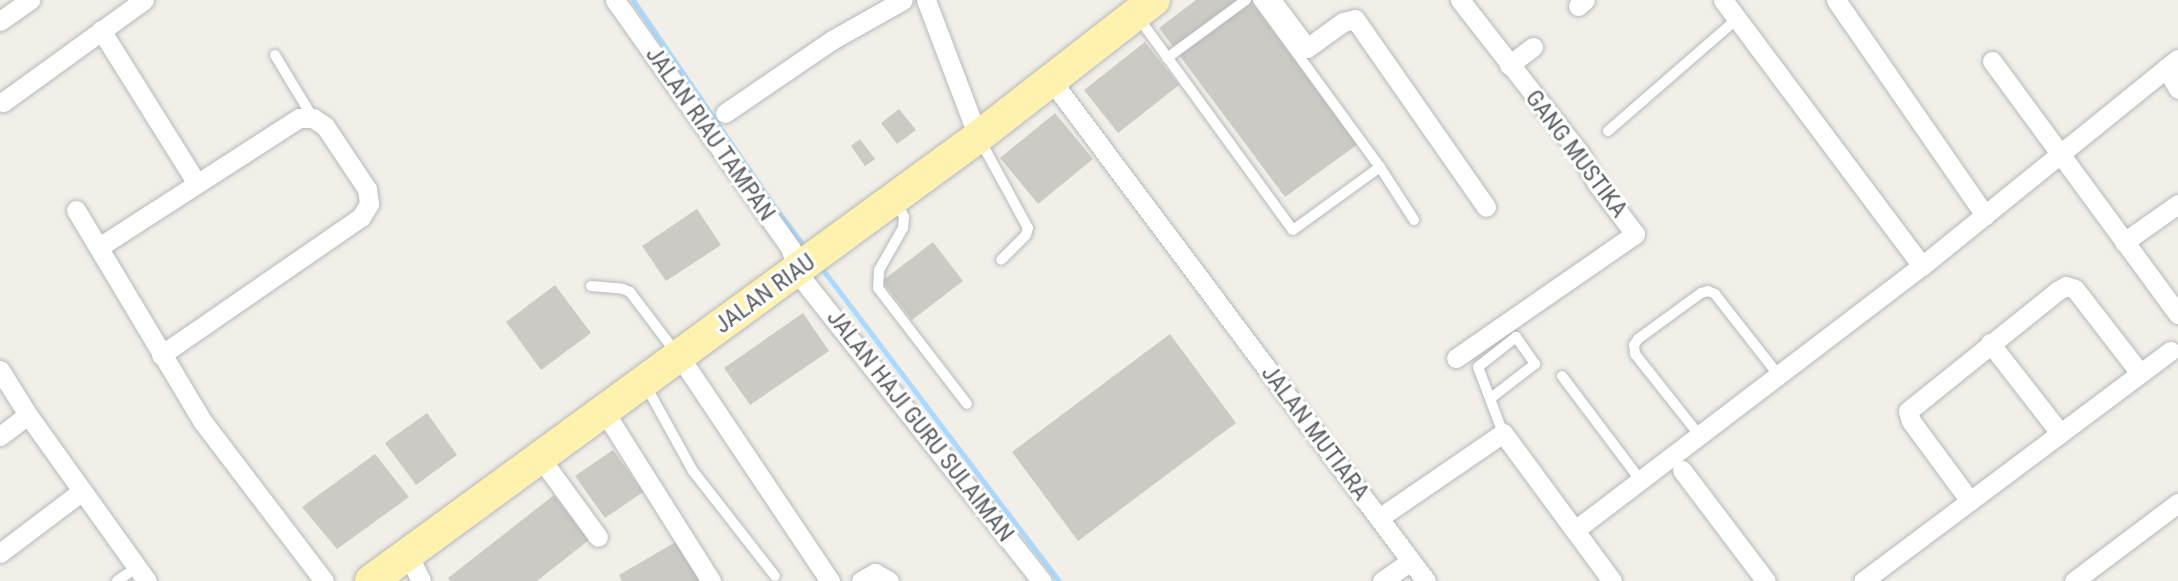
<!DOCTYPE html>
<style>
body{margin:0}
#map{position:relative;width:2178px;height:581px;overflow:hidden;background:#f1efe8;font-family:"Roboto Condensed",sans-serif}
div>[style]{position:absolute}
.stream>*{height:5px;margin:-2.5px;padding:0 2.5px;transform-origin:2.5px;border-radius:2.5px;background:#aadaff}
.building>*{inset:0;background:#cccac5}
.roads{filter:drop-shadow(0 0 2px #b5b8bc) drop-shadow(0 0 2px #b5b8bc)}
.service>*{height:10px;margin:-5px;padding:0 5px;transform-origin:5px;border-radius:5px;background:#fff}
.minor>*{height:19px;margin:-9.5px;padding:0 9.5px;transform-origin:9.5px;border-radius:9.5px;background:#fff}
.primary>*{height:32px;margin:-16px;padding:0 16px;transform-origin:16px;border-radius:16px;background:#fff2af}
span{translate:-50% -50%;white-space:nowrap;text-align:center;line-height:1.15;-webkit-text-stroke:6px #fff;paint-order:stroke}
.street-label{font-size:24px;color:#5f6368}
</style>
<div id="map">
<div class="stream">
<div style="left:633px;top:0;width:243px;rotate:55.7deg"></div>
<div style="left:770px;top:201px;width:61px;rotate:52.9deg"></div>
<div style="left:820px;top:266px;width:395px;rotate:52.8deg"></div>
</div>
<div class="building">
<div style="clip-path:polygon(1196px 0,1250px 0,1358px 144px,1285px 197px,1159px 28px)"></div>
<div style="clip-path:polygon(1145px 42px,1179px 85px,1118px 133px,1084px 90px)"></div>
<div style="clip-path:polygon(899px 109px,916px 130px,897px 144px,881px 123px)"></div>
<div style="clip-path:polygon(1055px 113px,1093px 159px,1038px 204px,1000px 158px)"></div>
<div style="clip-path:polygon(860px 139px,875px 159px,865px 166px,851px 146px)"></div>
<div style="clip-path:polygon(697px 209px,721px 245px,666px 281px,642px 246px)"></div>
<div style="clip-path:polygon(933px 242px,963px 281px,912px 320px,882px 281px)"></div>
<div style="clip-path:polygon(555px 285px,591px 333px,541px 370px,506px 322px)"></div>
<div style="clip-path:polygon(803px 313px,829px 351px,750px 405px,724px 368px)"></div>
<div style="clip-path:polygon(1170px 334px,1236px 423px,1078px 541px,1012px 452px)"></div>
<div style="clip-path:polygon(427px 413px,457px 455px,416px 485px,385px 443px)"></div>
<div style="clip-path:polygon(613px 450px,643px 492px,605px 518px,575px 476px)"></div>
<div style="clip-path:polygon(375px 454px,409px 497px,337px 549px,302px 507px)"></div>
<div style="clip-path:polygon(554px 495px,589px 540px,537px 581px,450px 581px,448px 578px)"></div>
<div style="clip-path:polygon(679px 540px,703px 581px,622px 581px,619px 575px)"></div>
</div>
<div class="roads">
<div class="service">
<div style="left:1258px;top:0;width:207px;rotate:53.9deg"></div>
<div style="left:1380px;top:167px;width:63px;rotate:57.3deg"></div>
<div style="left:1138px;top:17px;width:263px;rotate:54deg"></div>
<div style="left:1293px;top:230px;width:107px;rotate:-35.9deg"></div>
<div style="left:275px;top:55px;width:74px;rotate:58.9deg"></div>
<div style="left:1167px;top:58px;width:98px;rotate:-36.3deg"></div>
<div style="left:1608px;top:131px;width:172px;rotate:-41deg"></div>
<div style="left:980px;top:140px;width:100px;rotate:61.4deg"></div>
<div style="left:1028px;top:228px;width:7px;rotate:106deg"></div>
<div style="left:1026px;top:235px;width:35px;rotate:135deg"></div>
<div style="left:897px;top:202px;width:17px;rotate:65deg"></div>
<div style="left:904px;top:217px;width:11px;rotate:95deg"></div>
<div style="left:903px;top:228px;width:48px;rotate:119.7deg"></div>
<div style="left:879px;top:270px;width:18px;rotate:93deg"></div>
<div style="left:878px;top:288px;width:146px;rotate:52.5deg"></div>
<div style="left:591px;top:286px;width:32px;rotate:5deg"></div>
<div style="left:623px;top:289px;width:8px;rotate:23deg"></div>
<div style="left:630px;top:292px;width:78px;rotate:52.8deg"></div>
<div style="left:1562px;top:376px;width:131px;rotate:53deg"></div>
<div style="left:646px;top:386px;width:97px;rotate:61.1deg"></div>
<div style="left:693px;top:471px;width:133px;rotate:52deg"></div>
<div style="left:1491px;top:398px;width:56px;rotate:-37.7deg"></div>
<div style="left:1535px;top:364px;width:33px;rotate:-125deg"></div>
<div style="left:1516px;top:337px;width:48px;rotate:141.7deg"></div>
<div style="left:1478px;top:367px;width:71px;rotate:69.3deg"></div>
<div style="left:1700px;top:436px;width:105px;rotate:-128.4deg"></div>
<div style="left:1635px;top:354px;width:9px;rotate:-96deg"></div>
<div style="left:1634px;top:345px;width:7px;rotate:-56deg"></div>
<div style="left:1638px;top:339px;width:78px;rotate:-36.1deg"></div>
<div style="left:1701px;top:293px;width:7px;rotate:-16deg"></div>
<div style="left:1708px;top:291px;width:8px;rotate:23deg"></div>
<div style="left:1715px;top:294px;width:104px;rotate:52deg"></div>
<div style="left:117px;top:581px;width:24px;rotate:-35deg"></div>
</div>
<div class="minor">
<div style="left:615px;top:0;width:305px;rotate:54.7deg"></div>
<div style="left:791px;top:249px;width:23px;rotate:77deg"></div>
<div style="left:796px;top:271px;width:396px;rotate:51.6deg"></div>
<div style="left:926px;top:0;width:147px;rotate:69.2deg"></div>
<div style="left:1271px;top:0;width:60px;rotate:53.1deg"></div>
<div style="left:1307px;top:48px;width:44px;rotate:-35.8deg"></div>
<div style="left:1343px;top:22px;width:12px;rotate:-14deg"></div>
<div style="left:1355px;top:19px;width:229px;rotate:55.1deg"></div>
<div style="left:1723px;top:0;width:332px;rotate:53.2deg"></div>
<div style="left:1836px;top:0;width:262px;rotate:55.3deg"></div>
<div style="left:1578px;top:6px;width:9px;rotate:-41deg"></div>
<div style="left:0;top:21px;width:37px;rotate:-35deg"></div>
<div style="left:101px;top:30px;width:179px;rotate:58deg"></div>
<div style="left:1992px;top:61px;width:314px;rotate:53.7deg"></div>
<div style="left:1509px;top:65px;width:30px;rotate:-37deg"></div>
<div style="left:2166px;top:68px;width:24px;rotate:60deg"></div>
<div style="left:1051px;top:80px;width:626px;rotate:53.19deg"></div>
<div style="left:3px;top:102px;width:174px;rotate:-35.9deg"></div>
<div style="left:725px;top:113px;width:130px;rotate:-34.3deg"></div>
<div style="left:832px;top:40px;width:81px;rotate:-29.4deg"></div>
<div style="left:76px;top:210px;width:247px;rotate:59.1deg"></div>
<div style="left:203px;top:422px;width:200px;rotate:52.7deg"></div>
<div style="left:2124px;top:242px;width:66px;rotate:-35.1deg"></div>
<div style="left:99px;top:247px;width:238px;rotate:-32.8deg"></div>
<div style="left:299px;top:118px;width:14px"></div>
<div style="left:313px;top:118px;width:14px;rotate:34deg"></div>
<div style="left:325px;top:126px;width:76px;rotate:56.3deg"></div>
<div style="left:367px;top:189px;width:15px;rotate:82deg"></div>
<div style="left:369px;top:204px;width:15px;rotate:122deg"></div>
<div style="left:361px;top:217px;width:243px;rotate:145.4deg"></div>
<div style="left:1990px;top:343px;width:114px;rotate:52.1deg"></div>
<div style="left:680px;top:357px;width:270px;rotate:56.2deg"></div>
<div style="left:1456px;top:358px;width:218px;rotate:-34.7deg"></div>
<div style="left:1635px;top:234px;width:61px;rotate:-127.1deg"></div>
<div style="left:1598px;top:185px;width:39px;rotate:-120deg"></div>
<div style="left:1578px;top:151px;width:192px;rotate:-128deg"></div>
<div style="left:0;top:370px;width:53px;rotate:58.1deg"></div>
<div style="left:28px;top:415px;width:204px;rotate:54.4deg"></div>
<div style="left:604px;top:411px;width:201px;rotate:57.8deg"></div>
<div style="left:0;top:436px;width:35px;rotate:-37deg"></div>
<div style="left:539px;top:456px;width:100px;rotate:53.9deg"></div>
<div style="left:1682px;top:470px;width:139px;rotate:52.9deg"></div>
<div style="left:1970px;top:501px;width:99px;rotate:-126.4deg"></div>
<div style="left:1911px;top:421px;width:10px;rotate:-107deg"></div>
<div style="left:1908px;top:411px;width:191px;rotate:-38.8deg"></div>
<div style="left:2057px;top:291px;width:10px;rotate:-29deg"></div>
<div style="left:2066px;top:286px;width:9px;rotate:18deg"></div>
<div style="left:2075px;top:289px;width:106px;rotate:52.3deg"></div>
<div style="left:1379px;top:518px;width:150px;rotate:-34.4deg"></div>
<div style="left:1503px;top:433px;width:184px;rotate:53.6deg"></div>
<div style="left:1575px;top:530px;width:436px;rotate:-37.3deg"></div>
<div style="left:1922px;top:266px;width:329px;rotate:-39deg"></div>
<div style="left:0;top:553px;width:103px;rotate:-37.1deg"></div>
<div style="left:407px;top:553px;width:31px;rotate:63deg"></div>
<div style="left:861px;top:581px;width:16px;rotate:-30deg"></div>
<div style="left:875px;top:573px;width:16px;rotate:30deg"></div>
<div style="left:1382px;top:581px;width:35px;rotate:-35deg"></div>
<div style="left:1863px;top:581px;width:384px;rotate:-36.8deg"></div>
<div style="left:2074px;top:581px;width:130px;rotate:-36.9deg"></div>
</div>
<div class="primary">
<div style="left:371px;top:581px;width:752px;rotate:-36.18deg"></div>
<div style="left:978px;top:137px;width:223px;rotate:-37.9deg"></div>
</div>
</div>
<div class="street-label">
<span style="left:710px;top:134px;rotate:55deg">JALAN RIAU TAMPAN</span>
<span style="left:1576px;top:154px;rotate:53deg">GANG MUSTIKA</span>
<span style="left:765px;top:294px;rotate:-36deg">JALAN RIAU</span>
<span style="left:920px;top:426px;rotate:52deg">JALAN HAJI GURU SULAIMAN</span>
<span style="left:1315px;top:433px;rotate:53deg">JALAN MUTIARA</span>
</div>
</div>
